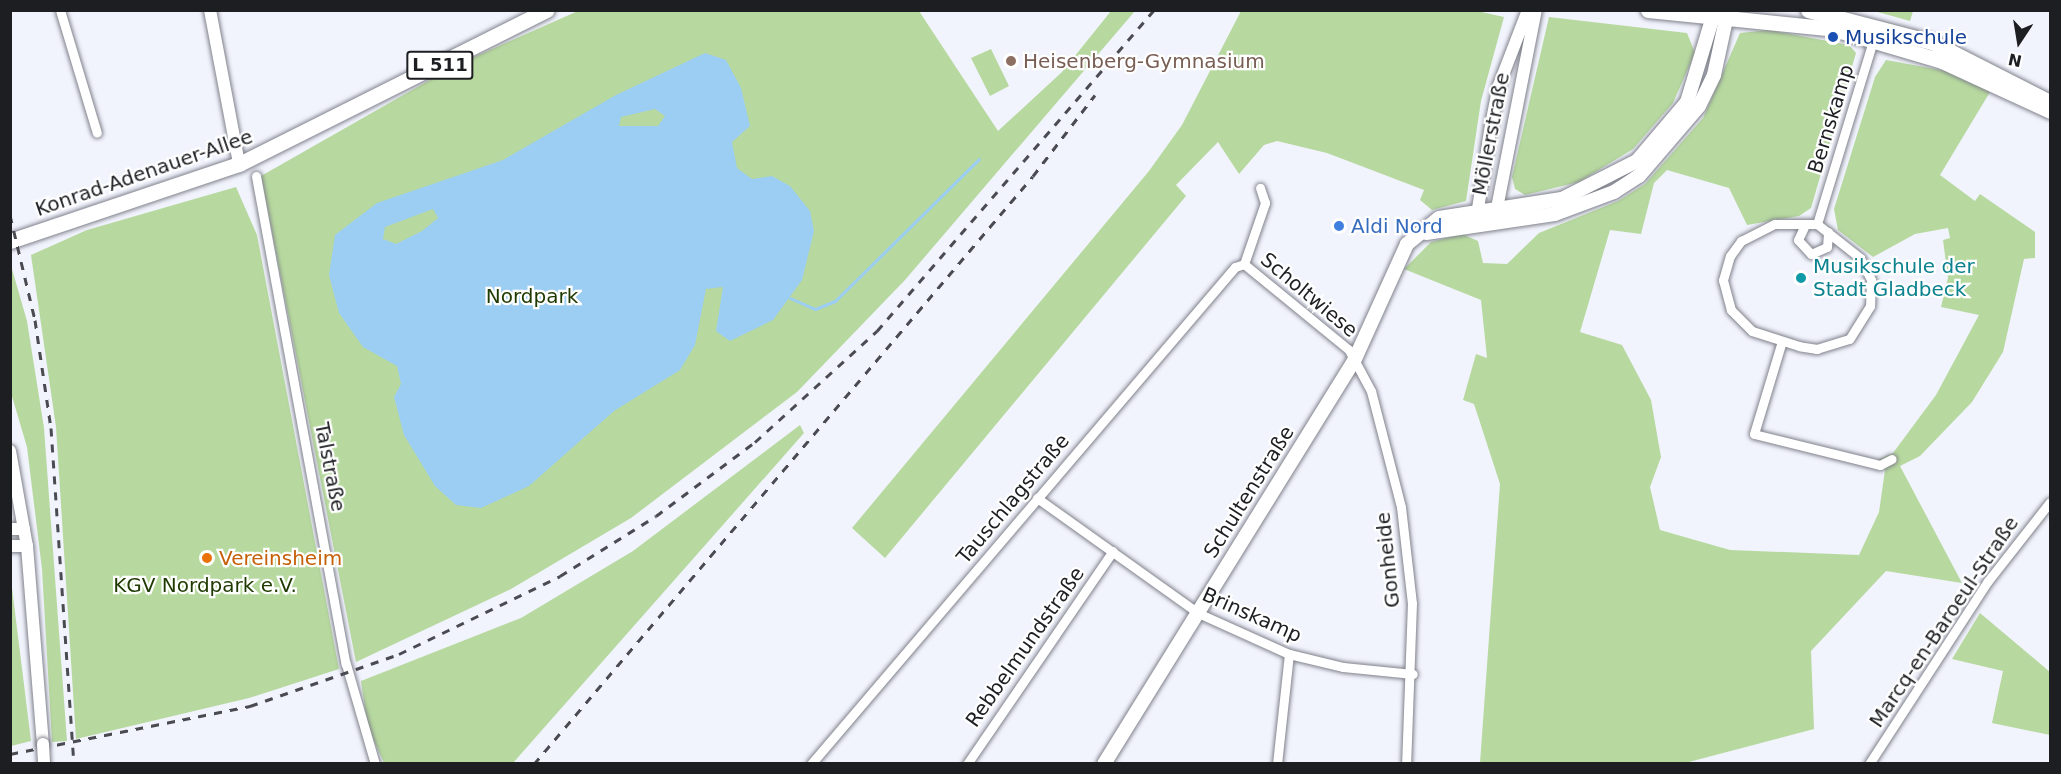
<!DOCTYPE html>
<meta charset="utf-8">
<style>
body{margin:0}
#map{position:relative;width:2061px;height:774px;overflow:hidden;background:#f1f3fd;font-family:"DejaVu Sans",sans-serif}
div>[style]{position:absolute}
.green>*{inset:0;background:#b7d99f}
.water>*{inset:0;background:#9ccdf2}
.stream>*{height:3px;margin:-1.5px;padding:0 1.5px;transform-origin:1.5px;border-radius:1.5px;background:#9ccdf2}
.roads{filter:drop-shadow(0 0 2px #80828b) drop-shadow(0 0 2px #80828b)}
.minor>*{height:9px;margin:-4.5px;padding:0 4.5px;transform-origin:4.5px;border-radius:4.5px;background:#fff}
.tertiary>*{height:12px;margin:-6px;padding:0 6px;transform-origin:6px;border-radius:6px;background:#fff}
.secondary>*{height:14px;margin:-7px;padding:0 7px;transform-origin:7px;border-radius:7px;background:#fff}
.primary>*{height:15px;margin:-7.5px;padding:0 7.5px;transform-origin:7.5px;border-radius:7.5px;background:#fff}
.rail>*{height:3px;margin-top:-1.5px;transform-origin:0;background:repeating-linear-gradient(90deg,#4a4b51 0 8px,transparent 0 16px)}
.bridges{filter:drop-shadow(0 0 2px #80828b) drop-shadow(0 0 2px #80828b)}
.tertiary-bridge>*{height:12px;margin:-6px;padding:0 6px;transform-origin:6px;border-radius:6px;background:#fff}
.dots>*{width:16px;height:16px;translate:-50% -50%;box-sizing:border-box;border:3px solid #fff;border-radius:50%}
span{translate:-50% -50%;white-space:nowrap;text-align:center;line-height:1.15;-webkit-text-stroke:4.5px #fff;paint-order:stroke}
.shield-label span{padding:2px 4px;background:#fff;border:2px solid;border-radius:4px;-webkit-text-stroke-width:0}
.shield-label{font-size:18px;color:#1d1e22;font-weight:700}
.transit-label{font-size:20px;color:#164399}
.left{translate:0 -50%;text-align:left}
.education-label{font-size:20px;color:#785e54}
.street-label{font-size:20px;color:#1d1e22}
.shop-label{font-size:20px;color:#366cbe}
.culture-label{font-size:20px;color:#0d838f}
.park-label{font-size:20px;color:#1e3a00}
.food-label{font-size:20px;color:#c56008}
.frame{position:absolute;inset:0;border:12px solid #1d1e22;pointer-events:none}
.north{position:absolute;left:1989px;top:12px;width:60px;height:60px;-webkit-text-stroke:4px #fff;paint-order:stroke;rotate:192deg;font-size:16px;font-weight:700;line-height:24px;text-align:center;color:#1d1e22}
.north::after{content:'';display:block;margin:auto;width:21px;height:27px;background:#1d1e22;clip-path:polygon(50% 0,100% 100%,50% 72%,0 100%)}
</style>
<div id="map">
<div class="green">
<div style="clip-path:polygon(578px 11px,919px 11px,998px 131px,1062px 72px,1111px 11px,1135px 11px,905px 280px,797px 392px,631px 518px,511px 589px,356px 662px,261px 176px,456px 65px)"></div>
<div style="clip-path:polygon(1477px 11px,1504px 17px,1481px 101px,1466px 201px,1432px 210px,1420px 200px,1424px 190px,1327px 153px,1277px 141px,1264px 145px,1239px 174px,1218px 142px,1176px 185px,1186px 196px,885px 558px,852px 528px,1149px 171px,1182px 125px,1241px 11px)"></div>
<div style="clip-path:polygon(1874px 11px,1913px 11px,1910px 21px)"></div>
<div style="clip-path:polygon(1549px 17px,1687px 33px,1695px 53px,1673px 103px,1633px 149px,1579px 182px,1525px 195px,1515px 189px,1512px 177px)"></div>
<div style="clip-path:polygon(1769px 30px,1849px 45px,1856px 53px,1811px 208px,1799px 216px,1747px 225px,1729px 188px,1667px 170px,1654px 183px,1641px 234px,1610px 230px,1580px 332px,1622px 345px,1651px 400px,1661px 457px,1650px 487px,1660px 530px,1730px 550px,1859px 555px,1879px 512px,1885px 470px,1877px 460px,1893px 453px,1936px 395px,1979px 315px,1941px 307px,1948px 278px,1943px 240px,1950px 238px,1948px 228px,1915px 234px,1873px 257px,1838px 230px,1834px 209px,1875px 77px,1886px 60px,1946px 71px,1990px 92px,1940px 175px,1975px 201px,1980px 194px,2035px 232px,2035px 258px,2024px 259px,2003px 352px,1972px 402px,1920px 456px,1900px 466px,1962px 583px,1886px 571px,1811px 651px,1814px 729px,1685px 763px,1480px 763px,1500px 484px,1474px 404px,1463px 400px,1476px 354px,1487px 358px,1481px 300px,1404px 269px,1431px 242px,1462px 234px,1478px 241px,1483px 263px,1507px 264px,1539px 233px,1618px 201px,1645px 184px,1703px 118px,1740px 33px)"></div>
<div style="clip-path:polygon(991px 49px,1009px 86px,990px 96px,971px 58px)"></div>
<div style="clip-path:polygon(236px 187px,257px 235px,339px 669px,249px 698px,76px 739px,56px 427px,31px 255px,87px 230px)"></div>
<div style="clip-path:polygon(10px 262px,27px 321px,44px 428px,67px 741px,52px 742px,42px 569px,27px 447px,11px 393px)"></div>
<div style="clip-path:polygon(800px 425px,804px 433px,513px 763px,384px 763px,368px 728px,361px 681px,521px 618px,633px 551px)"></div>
<div style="clip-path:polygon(10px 572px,31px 741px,11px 746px,10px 746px)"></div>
<div style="clip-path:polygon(1980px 613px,2050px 672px,2050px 735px,1992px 723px,2003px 671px,1952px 659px)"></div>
</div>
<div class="water">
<div style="clip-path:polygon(evenodd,705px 53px,726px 60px,741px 88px,750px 126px,732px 142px,737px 168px,752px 179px,772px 176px,790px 186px,810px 211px,814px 231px,802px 280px,773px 320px,730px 341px,716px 331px,723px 287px,706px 289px,695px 345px,680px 370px,614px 411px,529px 486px,481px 508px,456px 505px,435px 486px,404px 435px,394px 397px,401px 384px,397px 366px,363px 347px,339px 313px,329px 275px,335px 235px,377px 203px,503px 160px,616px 95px,705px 53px,655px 109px,665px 116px,658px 126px,619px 126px,621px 117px,655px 109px,705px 53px,433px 209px,438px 218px,422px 231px,396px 244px,383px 239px,385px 227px,433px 209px)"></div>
</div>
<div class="stream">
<div style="left:790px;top:298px;width:27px;rotate:24deg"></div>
<div style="left:815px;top:309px;width:22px;rotate:-22deg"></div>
<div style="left:835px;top:301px;width:202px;rotate:-44.6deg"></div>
</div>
<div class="roads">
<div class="minor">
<div style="left:60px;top:10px;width:128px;rotate:73.3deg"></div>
<div style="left:256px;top:176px;width:496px;rotate:79.6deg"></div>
<div style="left:346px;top:664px;width:104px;rotate:73.8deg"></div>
<div style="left:1775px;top:224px;width:42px"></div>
<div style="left:1817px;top:224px;width:55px;rotate:38.3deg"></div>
<div style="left:1860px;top:258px;width:25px;rotate:63deg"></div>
<div style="left:1871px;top:280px;width:26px;rotate:92deg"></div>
<div style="left:1870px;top:306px;width:39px;rotate:122deg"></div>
<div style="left:1849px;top:339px;width:34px;rotate:163deg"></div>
<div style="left:1817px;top:349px;width:18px;rotate:-171deg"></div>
<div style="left:1799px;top:346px;width:49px;rotate:-162.3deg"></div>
<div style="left:1752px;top:331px;width:30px;rotate:-135deg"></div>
<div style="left:1731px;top:310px;width:31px;rotate:-105deg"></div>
<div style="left:1723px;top:280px;width:25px;rotate:-74deg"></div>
<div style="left:1730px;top:256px;width:19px;rotate:-54deg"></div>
<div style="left:1741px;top:241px;width:38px;rotate:-27deg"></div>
<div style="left:1817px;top:224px;width:195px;rotate:-73deg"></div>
<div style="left:1804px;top:227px;width:14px;rotate:115deg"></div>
<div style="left:1798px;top:240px;width:19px;rotate:47deg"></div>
<div style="left:1811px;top:254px;width:17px;rotate:-24deg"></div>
<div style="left:1827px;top:247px;width:15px;rotate:-86deg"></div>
<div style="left:1244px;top:264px;width:136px;rotate:39.3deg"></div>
<div style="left:1349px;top:350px;width:47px;rotate:61.8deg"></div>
<div style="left:1371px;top:391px;width:120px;rotate:75.5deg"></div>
<div style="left:1401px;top:507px;width:97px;rotate:83.5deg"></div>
<div style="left:1412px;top:603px;width:161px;rotate:92.1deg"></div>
<div style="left:1244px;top:264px;width:65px;rotate:-71deg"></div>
<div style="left:1265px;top:203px;width:16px;rotate:-108deg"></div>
<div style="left:1782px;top:341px;width:97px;rotate:106.8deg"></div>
<div style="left:1754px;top:434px;width:130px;rotate:13.8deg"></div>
<div style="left:1880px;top:465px;width:13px;rotate:-27deg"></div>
<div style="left:1037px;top:498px;width:198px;rotate:35.5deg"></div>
<div style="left:1198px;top:613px;width:100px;rotate:24.3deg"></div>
<div style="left:1289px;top:654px;width:56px;rotate:13.5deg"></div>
<div style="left:1343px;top:667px;width:70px;rotate:5.7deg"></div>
<div style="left:811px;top:764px;width:653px;rotate:-49.53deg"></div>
<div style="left:1235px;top:267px;width:9px;rotate:-18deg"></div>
<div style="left:967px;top:764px;width:258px;rotate:-55.6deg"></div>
<div style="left:1277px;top:764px;width:111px;rotate:-83.8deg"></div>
<div style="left:1869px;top:764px;width:218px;rotate:-57deg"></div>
<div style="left:1988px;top:581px;width:100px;rotate:-51.9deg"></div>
</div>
<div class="tertiary">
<div style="left:210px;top:10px;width:157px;rotate:79.3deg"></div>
<div style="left:1528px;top:10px;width:80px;rotate:111.1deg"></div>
<div style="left:1499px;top:85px;width:41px;rotate:101.3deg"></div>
<div style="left:1491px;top:125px;width:85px;rotate:98.8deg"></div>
<div style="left:1478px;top:209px;width:15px;rotate:53deg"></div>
<div style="left:1487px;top:221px;width:16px;rotate:-52deg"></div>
<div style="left:1497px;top:208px;width:202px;rotate:-78.9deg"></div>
<div style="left:10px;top:451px;width:97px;rotate:79.9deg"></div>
<div style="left:27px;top:546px;width:199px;rotate:85.4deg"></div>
<div style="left:10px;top:529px;width:14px"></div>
<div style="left:10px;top:546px;width:17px"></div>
</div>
<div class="secondary">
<div style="left:1426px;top:233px;width:130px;rotate:-8.4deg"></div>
<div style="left:1555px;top:214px;width:63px;rotate:-20.4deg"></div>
<div style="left:1614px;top:192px;width:30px;rotate:-33deg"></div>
<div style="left:1639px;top:176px;width:92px;rotate:-49.4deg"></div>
<div style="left:1699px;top:106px;width:34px;rotate:-64deg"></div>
<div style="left:1714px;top:75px;width:66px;rotate:-77.8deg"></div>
<div style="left:1104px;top:764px;width:474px;rotate:-58.2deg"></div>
<div style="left:1354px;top:361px;width:128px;rotate:-65.6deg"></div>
<div style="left:1407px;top:244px;width:41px;rotate:-39.1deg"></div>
<div style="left:1439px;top:218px;width:124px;rotate:-8.8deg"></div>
<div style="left:1562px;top:199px;width:84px;rotate:-26.9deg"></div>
<div style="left:1637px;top:161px;width:77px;rotate:-49.7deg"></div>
<div style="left:1687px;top:102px;width:96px;rotate:-73.1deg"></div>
</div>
<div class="primary">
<div style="left:1648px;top:10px;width:187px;rotate:5.8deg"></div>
<div style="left:1834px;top:29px;width:113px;rotate:16.5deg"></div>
<div style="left:1942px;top:61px;width:119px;rotate:24.8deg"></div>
<div style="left:1808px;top:10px;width:128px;rotate:14.5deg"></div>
<div style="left:1932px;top:42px;width:132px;rotate:27deg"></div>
<div style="left:10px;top:241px;width:242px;rotate:-18.6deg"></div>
<div style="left:239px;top:164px;width:344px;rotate:-26.6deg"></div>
</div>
</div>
<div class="rail">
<div style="left:10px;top:215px;width:108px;rotate:76.6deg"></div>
<div style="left:35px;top:320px;width:109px;rotate:81.6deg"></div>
<div style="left:51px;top:428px;width:337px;rotate:86.1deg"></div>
<div style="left:10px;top:754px;width:245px;rotate:-11.3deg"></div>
<div style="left:250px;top:706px;width:158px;rotate:-19.2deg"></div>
<div style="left:399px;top:654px;width:179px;rotate:-25.8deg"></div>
<div style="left:560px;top:576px;width:113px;rotate:-32deg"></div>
<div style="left:656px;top:516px;width:124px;rotate:-36.8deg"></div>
<div style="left:755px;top:442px;width:165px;rotate:-42.3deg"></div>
<div style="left:877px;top:331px;width:424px;rotate:-49.2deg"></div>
<div style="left:534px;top:764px;width:771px;rotate:-49.68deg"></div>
<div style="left:1033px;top:176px;width:102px;rotate:-52.6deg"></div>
</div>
<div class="bridges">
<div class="tertiary-bridge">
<div style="left:43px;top:744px;width:20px;rotate:87deg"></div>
</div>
</div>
<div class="dots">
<div style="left:1833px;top:37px;background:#1a4fb4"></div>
<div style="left:1011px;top:61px;background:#8d6e63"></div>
<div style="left:1339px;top:226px;background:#3f7fe0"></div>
<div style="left:1801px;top:278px;background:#0f9aa8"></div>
<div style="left:207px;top:558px;background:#e8710a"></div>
</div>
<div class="shield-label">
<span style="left:440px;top:65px">L 511</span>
</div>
<div class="transit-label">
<span class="left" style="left:1845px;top:37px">Musikschule</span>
</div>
<div class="education-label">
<span class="left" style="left:1023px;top:61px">Heisenberg-Gymnasium</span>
</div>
<div class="street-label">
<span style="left:1831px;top:119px;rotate:-73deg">Bernskamp</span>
<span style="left:1491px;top:134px;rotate:-79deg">Möllerstraße</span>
<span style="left:144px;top:173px;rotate:-19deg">Konrad-Adenauer-Allee</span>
<span style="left:1309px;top:295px;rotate:40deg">Scholtwiese</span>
<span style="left:330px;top:467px;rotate:79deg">Talstraße</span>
<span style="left:1249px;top:492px;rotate:-58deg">Schultenstraße</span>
<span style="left:1013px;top:499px;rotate:-50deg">Tauschlagstraße</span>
<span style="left:1388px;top:560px;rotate:-96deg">Gonheide</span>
<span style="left:1252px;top:615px;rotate:24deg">Brinskamp</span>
<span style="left:1944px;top:622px;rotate:-56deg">Marcq-en-Baroeul-Straße</span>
<span style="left:1025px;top:647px;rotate:-55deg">Rebbelmundstraße</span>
</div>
<div class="shop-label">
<span class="left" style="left:1351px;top:226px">Aldi Nord</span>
</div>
<div class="culture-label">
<span class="left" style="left:1813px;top:278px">Musikschule der<br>Stadt Gladbeck</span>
</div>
<div class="park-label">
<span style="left:532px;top:296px">Nordpark</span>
<span style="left:205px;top:585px">KGV Nordpark e.V.</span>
</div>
<div class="food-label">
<span class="left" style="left:219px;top:558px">Vereinsheim</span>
</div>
<div class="frame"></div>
<div class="north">N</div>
</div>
